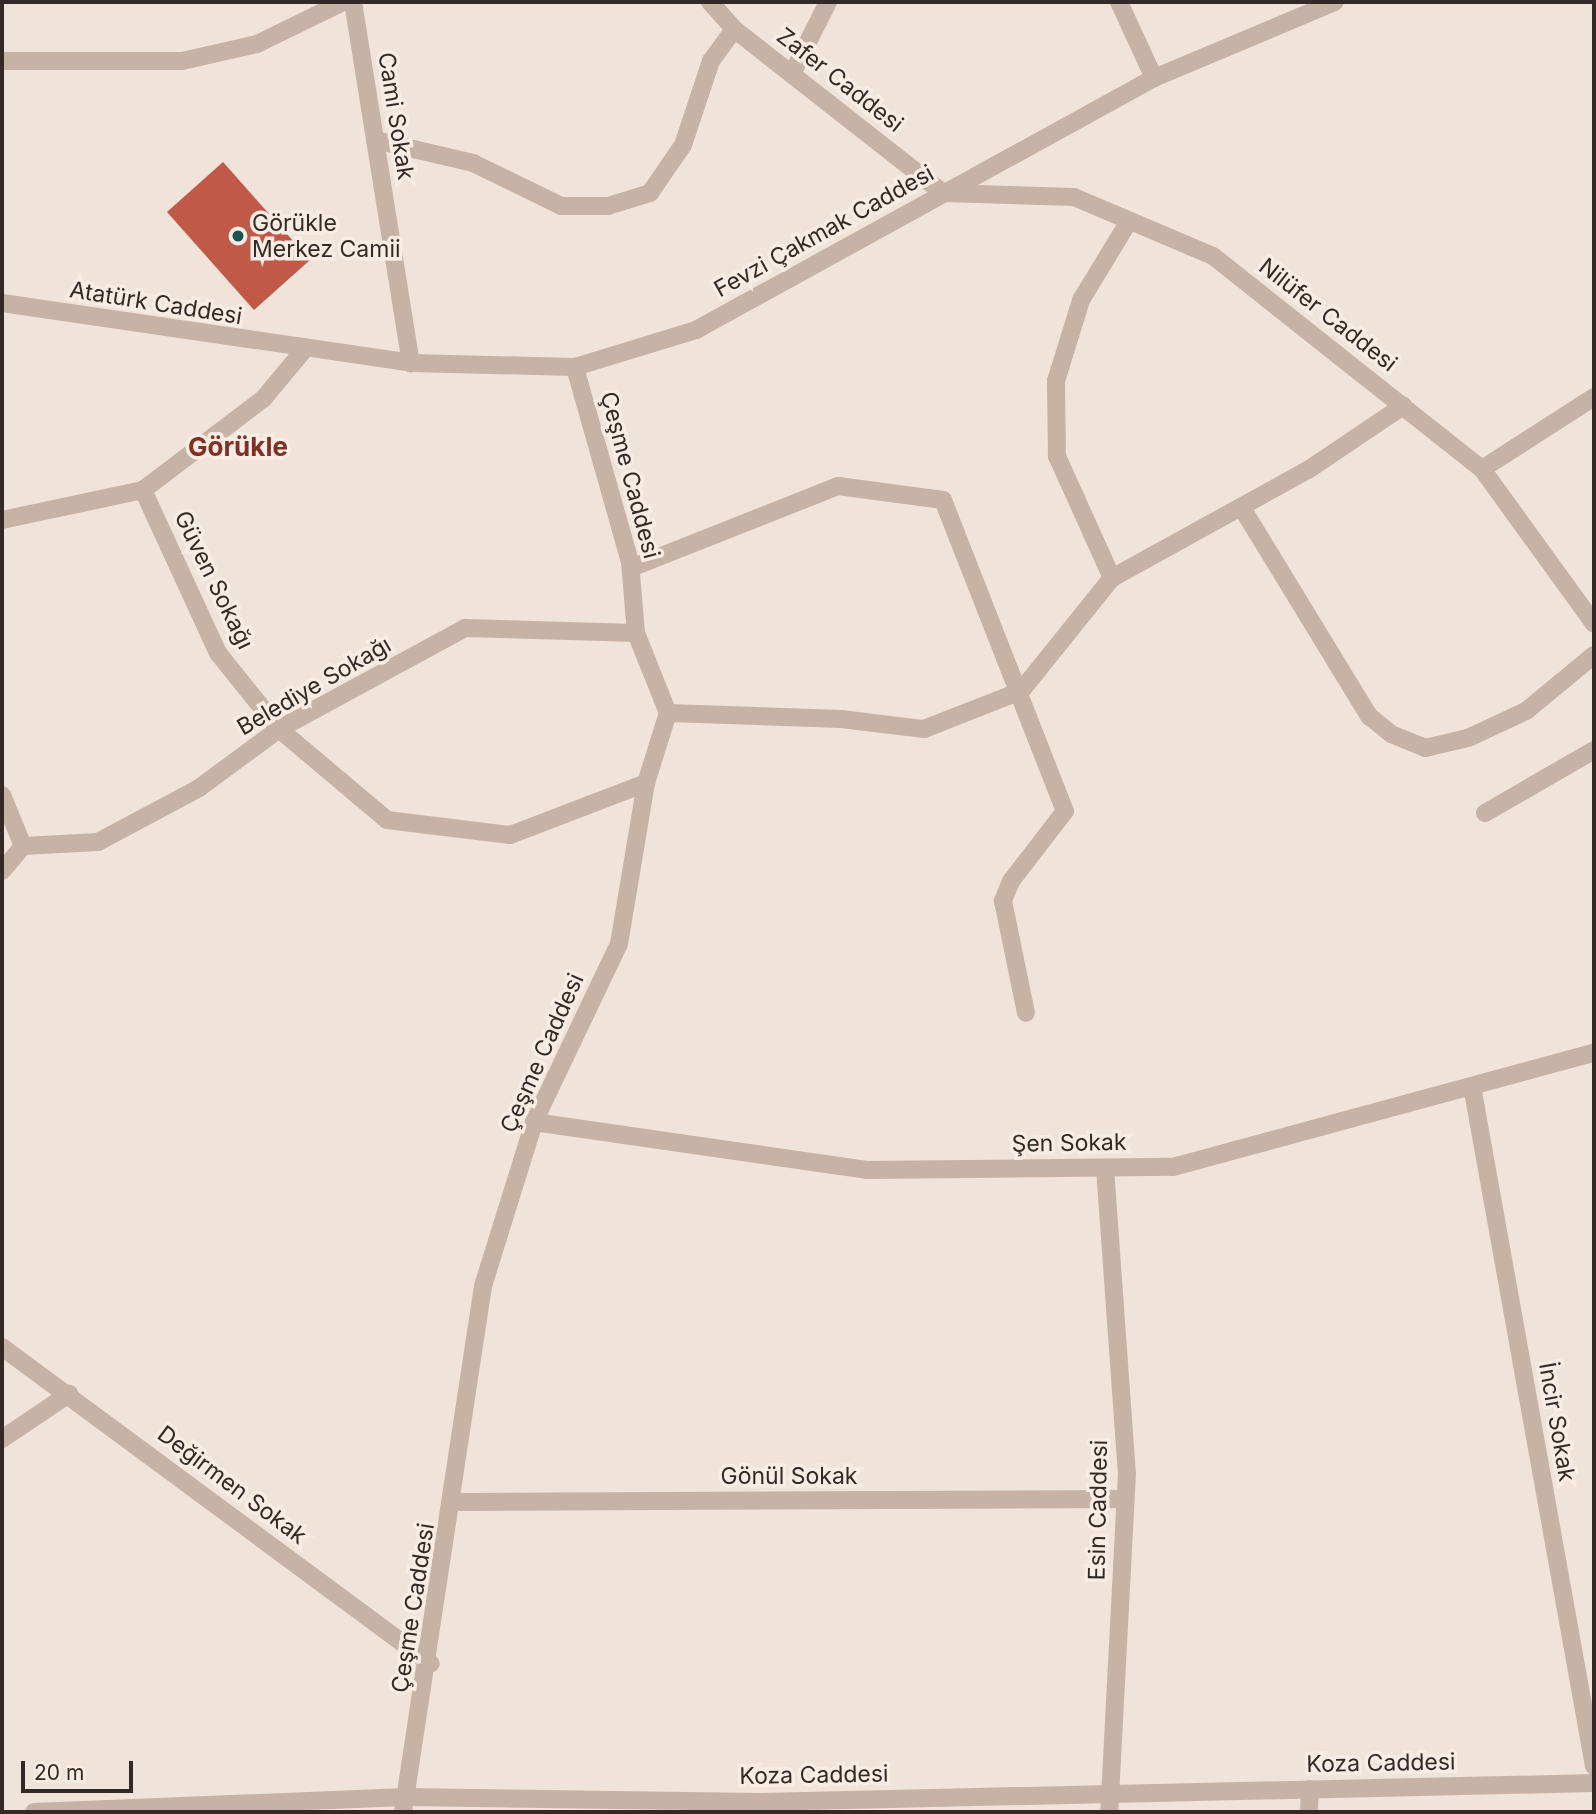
<!DOCTYPE html>
<meta charset="utf-8">
<style>
body{margin:0}
#map{position:relative;width:1596px;height:1814px;overflow:hidden;background:#f0e3d9;font-family:Inter,sans-serif}
div>[style]{position:absolute}
.building>*{inset:0;background:#c05947}
.minor>*{height:18px;margin:-9px;padding:0 9px;transform-origin:9px;border-radius:9px;background:#c7b2a6}
.dots>*{width:19px;height:19px;translate:-50% -50%;box-sizing:border-box;border:4px solid #f8ede5;border-radius:50%}
span{translate:-50% -50%;white-space:nowrap;text-align:center;line-height:1.15;-webkit-text-stroke:7px #f8ede5;paint-order:stroke}
.street-label{font-size:23px;color:#332926}
.poi-label{font-size:23px;color:#332926}
.left{translate:0 -50%;text-align:left}
.quarter-label{font-size:26px;color:#7e3124;font-weight:700}
.frame{position:absolute;inset:0;border:4px solid #332926;pointer-events:none}
.scale{position:absolute;left:21px;top:1761px;width:112px;height:32px;box-sizing:border-box;border:4px solid #332926;border-top:0;padding-left:9px;font-size:21px;line-height:24px;white-space:nowrap;color:#332926;-webkit-text-stroke:5px #f8ede5;paint-order:stroke}
</style>
<div id="map">
<div class="building">
<div style="clip-path:polygon(223px 162px,310px 260px,254px 310px,167px 212px)"></div>
</div>
<div class="minor">
<div style="left:353px;top:2px;width:366px;rotate:80.9deg"></div>
<div style="left:710px;top:2px;width:36px;rotate:48deg"></div>
<div style="left:734px;top:29px;width:266px;rotate:38.1deg"></div>
<div style="left:943px;top:193px;width:131px;rotate:1.7deg"></div>
<div style="left:1074px;top:197px;width:151px;rotate:23deg"></div>
<div style="left:1213px;top:256px;width:343px;rotate:38.4deg"></div>
<div style="left:1482px;top:469px;width:191px;rotate:54.1deg"></div>
<div style="left:1119px;top:2px;width:84px;rotate:65.3deg"></div>
<div style="left:2px;top:61px;width:180px"></div>
<div style="left:182px;top:61px;width:77px;rotate:-12.8deg"></div>
<div style="left:257px;top:44px;width:96px;rotate:-26deg"></div>
<div style="left:792px;top:74px;width:80px;rotate:-63.4deg"></div>
<div style="left:375px;top:140px;width:101px;rotate:13.2deg"></div>
<div style="left:473px;top:163px;width:98px;rotate:26deg"></div>
<div style="left:561px;top:206px;width:47px"></div>
<div style="left:608px;top:206px;width:44px;rotate:-17.2deg"></div>
<div style="left:650px;top:193px;width:58px;rotate:-55.5deg"></div>
<div style="left:683px;top:145px;width:89px;rotate:-71.6deg"></div>
<div style="left:711px;top:61px;width:39px;rotate:-54deg"></div>
<div style="left:2px;top:303px;width:413px;rotate:8.3deg"></div>
<div style="left:411px;top:363px;width:164px;rotate:1.4deg"></div>
<div style="left:575px;top:367px;width:127px;rotate:-17deg"></div>
<div style="left:696px;top:330px;width:523px;rotate:-28.82deg"></div>
<div style="left:1154px;top:78px;width:196px;rotate:-22.8deg"></div>
<div style="left:1482px;top:469px;width:133px;rotate:-32.7deg"></div>
<div style="left:143px;top:490px;width:179px;rotate:65.3deg"></div>
<div style="left:218px;top:653px;width:97px;rotate:51.2deg"></div>
<div style="left:279px;top:729px;width:141px;rotate:40.1deg"></div>
<div style="left:387px;top:820px;width:124px;rotate:7deg"></div>
<div style="left:510px;top:835px;width:146px;rotate:-20.9deg"></div>
<div style="left:1242px;top:508px;width:244px;rotate:58.6deg"></div>
<div style="left:1369px;top:716px;width:28px;rotate:39deg"></div>
<div style="left:1391px;top:734px;width:37px;rotate:22deg"></div>
<div style="left:1425px;top:748px;width:44px;rotate:-13.1deg"></div>
<div style="left:1468px;top:738px;width:64px;rotate:-25deg"></div>
<div style="left:1526px;top:711px;width:88px;rotate:-39.5deg"></div>
<div style="left:2px;top:520px;width:144px;rotate:-12deg"></div>
<div style="left:143px;top:490px;width:152px;rotate:-37.2deg"></div>
<div style="left:264px;top:398px;width:61px;rotate:-50.3deg"></div>
<div style="left:631px;top:568px;width:223px;rotate:-21.6deg"></div>
<div style="left:838px;top:486px;width:106px;rotate:7.6deg"></div>
<div style="left:943px;top:500px;width:334px;rotate:68.6deg"></div>
<div style="left:1065px;top:811px;width:88px;rotate:127.6deg"></div>
<div style="left:1011px;top:881px;width:22px;rotate:112deg"></div>
<div style="left:1003px;top:901px;width:114px;rotate:78.4deg"></div>
<div style="left:1112px;top:578px;width:134px;rotate:-114.3deg"></div>
<div style="left:1057px;top:456px;width:75px;rotate:-90.8deg"></div>
<div style="left:1056px;top:381px;width:85px;rotate:-72.8deg"></div>
<div style="left:1081px;top:300px;width:92px;rotate:-58.7deg"></div>
<div style="left:668px;top:713px;width:173px;rotate:2deg"></div>
<div style="left:841px;top:719px;width:84px;rotate:6.9deg"></div>
<div style="left:924px;top:729px;width:104px;rotate:-21.4deg"></div>
<div style="left:1021px;top:691px;width:145px;rotate:-51.2deg"></div>
<div style="left:1112px;top:578px;width:224px;rotate:-28.9deg"></div>
<div style="left:1308px;top:470px;width:115px;rotate:-34deg"></div>
<div style="left:2px;top:795px;width:55px;rotate:67.6deg"></div>
<div style="left:1485px;top:813px;width:126px;rotate:-30deg"></div>
<div style="left:2px;top:871px;width:33px;rotate:-50deg"></div>
<div style="left:23px;top:846px;width:75px;rotate:-3.1deg"></div>
<div style="left:98px;top:842px;width:115px;rotate:-28.1deg"></div>
<div style="left:199px;top:788px;width:99px;rotate:-36.4deg"></div>
<div style="left:279px;top:729px;width:212px;rotate:-28.5deg"></div>
<div style="left:465px;top:628px;width:171px;rotate:1.7deg"></div>
<div style="left:1472px;top:1086px;width:691px;rotate:79.83deg"></div>
<div style="left:534px;top:1122px;width:336px;rotate:8.2deg"></div>
<div style="left:867px;top:1170px;width:306px;rotate:-0.6deg"></div>
<div style="left:1173px;top:1167px;width:436px;rotate:-15.2deg"></div>
<div style="left:1105px;top:1168px;width:306px;rotate:85.9deg"></div>
<div style="left:1127px;top:1473px;width:339px;rotate:93deg"></div>
<div style="left:2px;top:1347px;width:533px;rotate:36.46deg"></div>
<div style="left:2px;top:1439px;width:81px;rotate:-33.9deg"></div>
<div style="left:453px;top:1502px;width:672px;rotate:-0.26deg"></div>
<div style="left:34px;top:1812px;width:371px;rotate:-2.3deg"></div>
<div style="left:405px;top:1797px;width:354px;rotate:0.8deg"></div>
<div style="left:759px;top:1802px;width:835px;rotate:-1.3deg"></div>
<div style="left:403px;top:1812px;width:532px;rotate:-81.35deg"></div>
<div style="left:483px;top:1286px;width:172px;rotate:-72.7deg"></div>
<div style="left:534px;top:1122px;width:197px;rotate:-64.5deg"></div>
<div style="left:619px;top:944px;width:163px;rotate:-80.5deg"></div>
<div style="left:646px;top:783px;width:73px;rotate:-72.6deg"></div>
<div style="left:668px;top:713px;width:86px;rotate:-111.8deg"></div>
<div style="left:636px;top:633px;width:71px;rotate:-94.8deg"></div>
<div style="left:630px;top:562px;width:203px;rotate:-105.8deg"></div>
<div style="left:1309px;top:1812px;width:23px;rotate:-88deg"></div>
</div>
<div class="dots">
<div style="left:238px;top:236px;background:#1e5251"></div>
</div>
<div class="street-label">
<span style="left:840px;top:80px;rotate:38deg">Zafer Caddesi</span>
<span style="left:396px;top:116px;rotate:81deg">Cami Sokak</span>
<span style="left:824px;top:231px;rotate:-29deg">Fevzi Çakmak Caddesi</span>
<span style="left:156px;top:303px;rotate:9deg">Atatürk Caddesi</span>
<span style="left:1328px;top:315px;rotate:38deg">Nilüfer Caddesi</span>
<span style="left:630px;top:475px;rotate:75deg">Çeşme Caddesi</span>
<span style="left:214px;top:580px;rotate:64deg">Güven Sokağı</span>
<span style="left:314px;top:686px;rotate:-30deg">Belediye Sokağı</span>
<span style="left:542px;top:1053px;rotate:-66deg">Çeşme Caddesi</span>
<span style="left:1069px;top:1143px;rotate:-1deg">Şen Sokak</span>
<span style="left:1557px;top:1422px;rotate:80deg">İncir Sokak</span>
<span style="left:789px;top:1476px">Gönül Sokak</span>
<span style="left:232px;top:1485px;rotate:37deg">Değirmen Sokak</span>
<span style="left:1098px;top:1510px;rotate:-89deg">Esin Caddesi</span>
<span style="left:413px;top:1608px;rotate:-81deg">Çeşme Caddesi</span>
<span style="left:1381px;top:1763px;rotate:-1deg">Koza Caddesi</span>
<span style="left:814px;top:1775px;rotate:-1deg">Koza Caddesi</span>
</div>
<div class="poi-label">
<span class="left" style="left:252px;top:236px">Görükle<br>Merkez Camii</span>
</div>
<div class="quarter-label">
<span style="left:238px;top:447px">Görükle</span>
</div>
<div class="frame"></div>
<div class="scale">20 m</div>
</div>
